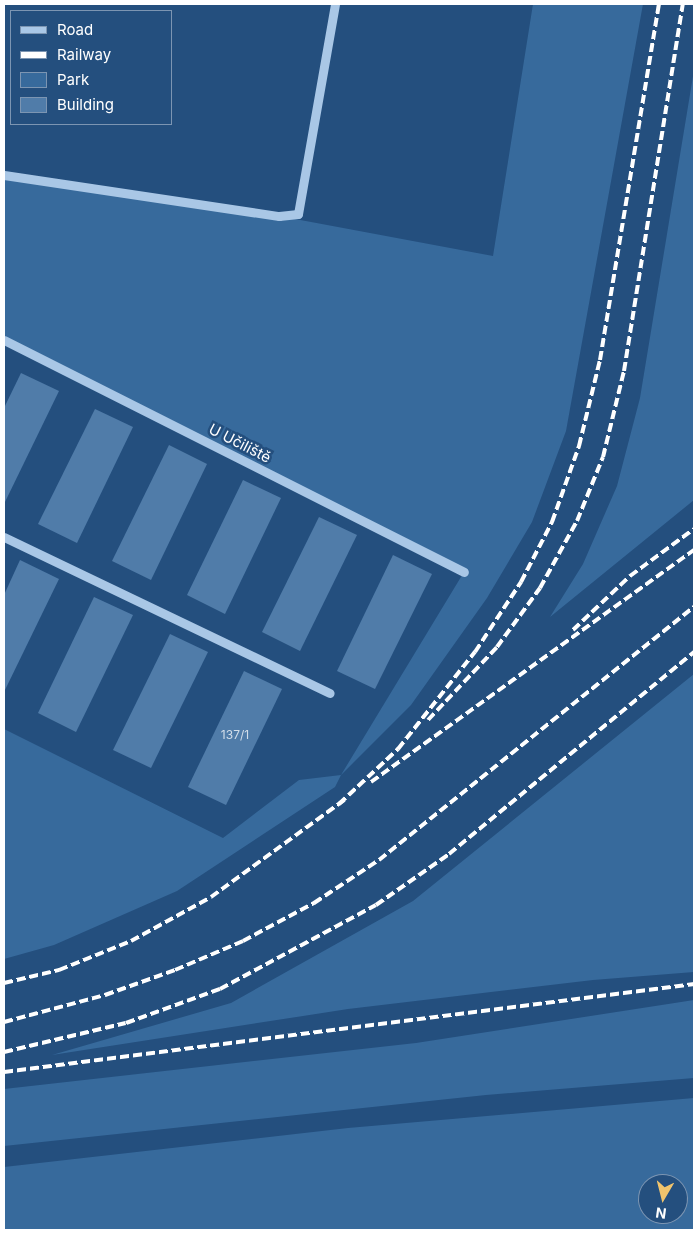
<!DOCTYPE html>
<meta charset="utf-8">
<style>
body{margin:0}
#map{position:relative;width:698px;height:1234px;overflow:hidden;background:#244f7e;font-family:Inter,sans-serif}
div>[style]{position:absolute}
.green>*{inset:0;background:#376a9c}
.building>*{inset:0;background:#507ca9}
.minor>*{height:9px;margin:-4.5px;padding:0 4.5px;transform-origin:4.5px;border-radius:4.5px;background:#a9c7e6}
.rail>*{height:4px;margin-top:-2px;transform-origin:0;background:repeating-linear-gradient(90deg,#fff 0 9px,transparent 0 13px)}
span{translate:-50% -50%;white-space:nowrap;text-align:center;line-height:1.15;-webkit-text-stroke:5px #244f7e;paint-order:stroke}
.number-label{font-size:12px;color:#d3deea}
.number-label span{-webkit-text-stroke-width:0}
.street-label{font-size:15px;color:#fff}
.frame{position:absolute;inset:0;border:5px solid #fff;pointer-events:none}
.legend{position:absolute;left:10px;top:10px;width:162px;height:115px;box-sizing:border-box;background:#244f7e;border:1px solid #7c95b2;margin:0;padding:6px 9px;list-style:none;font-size:15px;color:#fff}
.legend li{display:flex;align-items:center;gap:10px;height:25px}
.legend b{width:25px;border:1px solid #7c95b2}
.north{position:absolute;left:638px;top:1174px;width:50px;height:50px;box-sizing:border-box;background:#244f7e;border:1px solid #7c95b2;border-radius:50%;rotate:188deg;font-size:14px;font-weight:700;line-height:20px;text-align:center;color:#fff}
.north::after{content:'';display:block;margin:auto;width:18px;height:22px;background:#f0c46d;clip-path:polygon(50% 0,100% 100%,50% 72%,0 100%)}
</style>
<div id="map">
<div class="green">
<div style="clip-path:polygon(533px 4px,643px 4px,566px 431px,532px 522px,487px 598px,411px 705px,341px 775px,335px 787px,177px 891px,54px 945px,4px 959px,4px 729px,223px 838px,299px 780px,341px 775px,464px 572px,4px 340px,4px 175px,279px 216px,493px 256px)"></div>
<div style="clip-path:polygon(694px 70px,694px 500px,550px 617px,583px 564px,617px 486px,640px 398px)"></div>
<div style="clip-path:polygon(694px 674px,694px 972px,593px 980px,348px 1009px,52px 1055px,231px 1003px,413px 901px)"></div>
<div style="clip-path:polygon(694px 1000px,694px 1078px,486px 1095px,4px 1146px,4px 1089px,416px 1043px)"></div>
<div style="clip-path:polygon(evenodd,694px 1098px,694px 1230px,4px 1230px,4px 1167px,348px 1128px,694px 1098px,648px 1184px,678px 1184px,678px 1214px,648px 1214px,648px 1184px)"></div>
</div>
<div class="building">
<div style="clip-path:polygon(21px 373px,59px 391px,4px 504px,4px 408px)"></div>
<div style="clip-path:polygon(95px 409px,133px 427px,77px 543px,38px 524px)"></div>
<div style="clip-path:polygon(169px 445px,207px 464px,151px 580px,112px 561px)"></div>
<div style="clip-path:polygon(243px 480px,281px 498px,225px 614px,187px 595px)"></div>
<div style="clip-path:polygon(319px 517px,357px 535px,300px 651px,262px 632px)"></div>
<div style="clip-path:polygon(393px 555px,432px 574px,375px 689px,337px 671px)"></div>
<div style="clip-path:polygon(20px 560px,59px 579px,4px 692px,4px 595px)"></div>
<div style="clip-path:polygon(94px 597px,133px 615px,76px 732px,38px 713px)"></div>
<div style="clip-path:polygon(170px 634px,208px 652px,151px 768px,113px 750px)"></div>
<div style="clip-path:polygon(244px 671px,282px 689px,226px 805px,188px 787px)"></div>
</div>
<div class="minor">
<div style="left:4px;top:175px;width:278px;rotate:8.5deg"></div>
<div style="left:279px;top:216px;width:19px;rotate:-6deg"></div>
<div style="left:298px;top:214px;width:213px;rotate:-80deg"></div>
<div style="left:4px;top:340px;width:515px;rotate:26.76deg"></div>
<div style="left:4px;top:537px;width:361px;rotate:25.6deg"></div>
</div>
<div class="rail">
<div style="left:573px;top:630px;width:79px;rotate:-43.5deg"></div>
<div style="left:630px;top:576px;width:79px;rotate:-36.3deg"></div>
<div style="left:428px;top:720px;width:100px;rotate:-46.6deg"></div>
<div style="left:497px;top:647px;width:73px;rotate:-53.9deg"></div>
<div style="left:540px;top:588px;width:77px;rotate:-61.1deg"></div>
<div style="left:577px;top:521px;width:69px;rotate:-67.9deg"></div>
<div style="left:603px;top:457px;width:89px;rotate:-76.3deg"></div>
<div style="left:624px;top:371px;width:372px;rotate:-80.9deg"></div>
<div style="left:371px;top:782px;width:398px;rotate:-35.7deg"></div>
<div style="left:339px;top:804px;width:81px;rotate:-43deg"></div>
<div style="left:398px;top:749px;width:124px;rotate:-51.6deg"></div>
<div style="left:475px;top:652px;width:84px;rotate:-56.7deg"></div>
<div style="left:521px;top:582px;width:68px;rotate:-62.7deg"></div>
<div style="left:552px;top:522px;width:81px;rotate:-70.4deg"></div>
<div style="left:579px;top:446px;width:89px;rotate:-76.3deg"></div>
<div style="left:600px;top:360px;width:361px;rotate:-80.6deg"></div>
<div style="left:4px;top:983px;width:57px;rotate:-13.3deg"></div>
<div style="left:59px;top:970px;width:78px;rotate:-21.9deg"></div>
<div style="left:131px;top:941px;width:91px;rotate:-28.8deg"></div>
<div style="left:211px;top:897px;width:165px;rotate:-36.1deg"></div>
<div style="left:4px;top:1022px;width:105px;rotate:-15deg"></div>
<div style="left:105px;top:995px;width:74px;rotate:-19.7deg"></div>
<div style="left:175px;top:970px;width:74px;rotate:-23.1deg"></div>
<div style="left:243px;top:941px;width:81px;rotate:-28.2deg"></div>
<div style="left:314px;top:903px;width:78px;rotate:-33.5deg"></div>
<div style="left:379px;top:860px;width:404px;rotate:-38.8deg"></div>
<div style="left:4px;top:1052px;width:125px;rotate:-13.4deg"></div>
<div style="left:126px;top:1023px;width:100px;rotate:-19.9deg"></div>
<div style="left:220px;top:989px;width:177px;rotate:-28.3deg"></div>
<div style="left:376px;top:905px;width:89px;rotate:-34.9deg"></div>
<div style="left:449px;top:854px;width:318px;rotate:-39.5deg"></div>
<div style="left:4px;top:1072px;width:696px;rotate:-7.27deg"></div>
</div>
<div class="number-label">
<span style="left:235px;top:735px">137/1</span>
</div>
<div class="street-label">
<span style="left:240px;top:443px;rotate:27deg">U Učiliště</span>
</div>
<div class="frame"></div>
<ul class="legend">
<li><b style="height:6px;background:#a9c7e6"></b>Road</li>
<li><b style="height:6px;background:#fff"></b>Railway</li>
<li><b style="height:14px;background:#376a9c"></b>Park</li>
<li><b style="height:14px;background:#507ca9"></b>Building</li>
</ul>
<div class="north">N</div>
</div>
